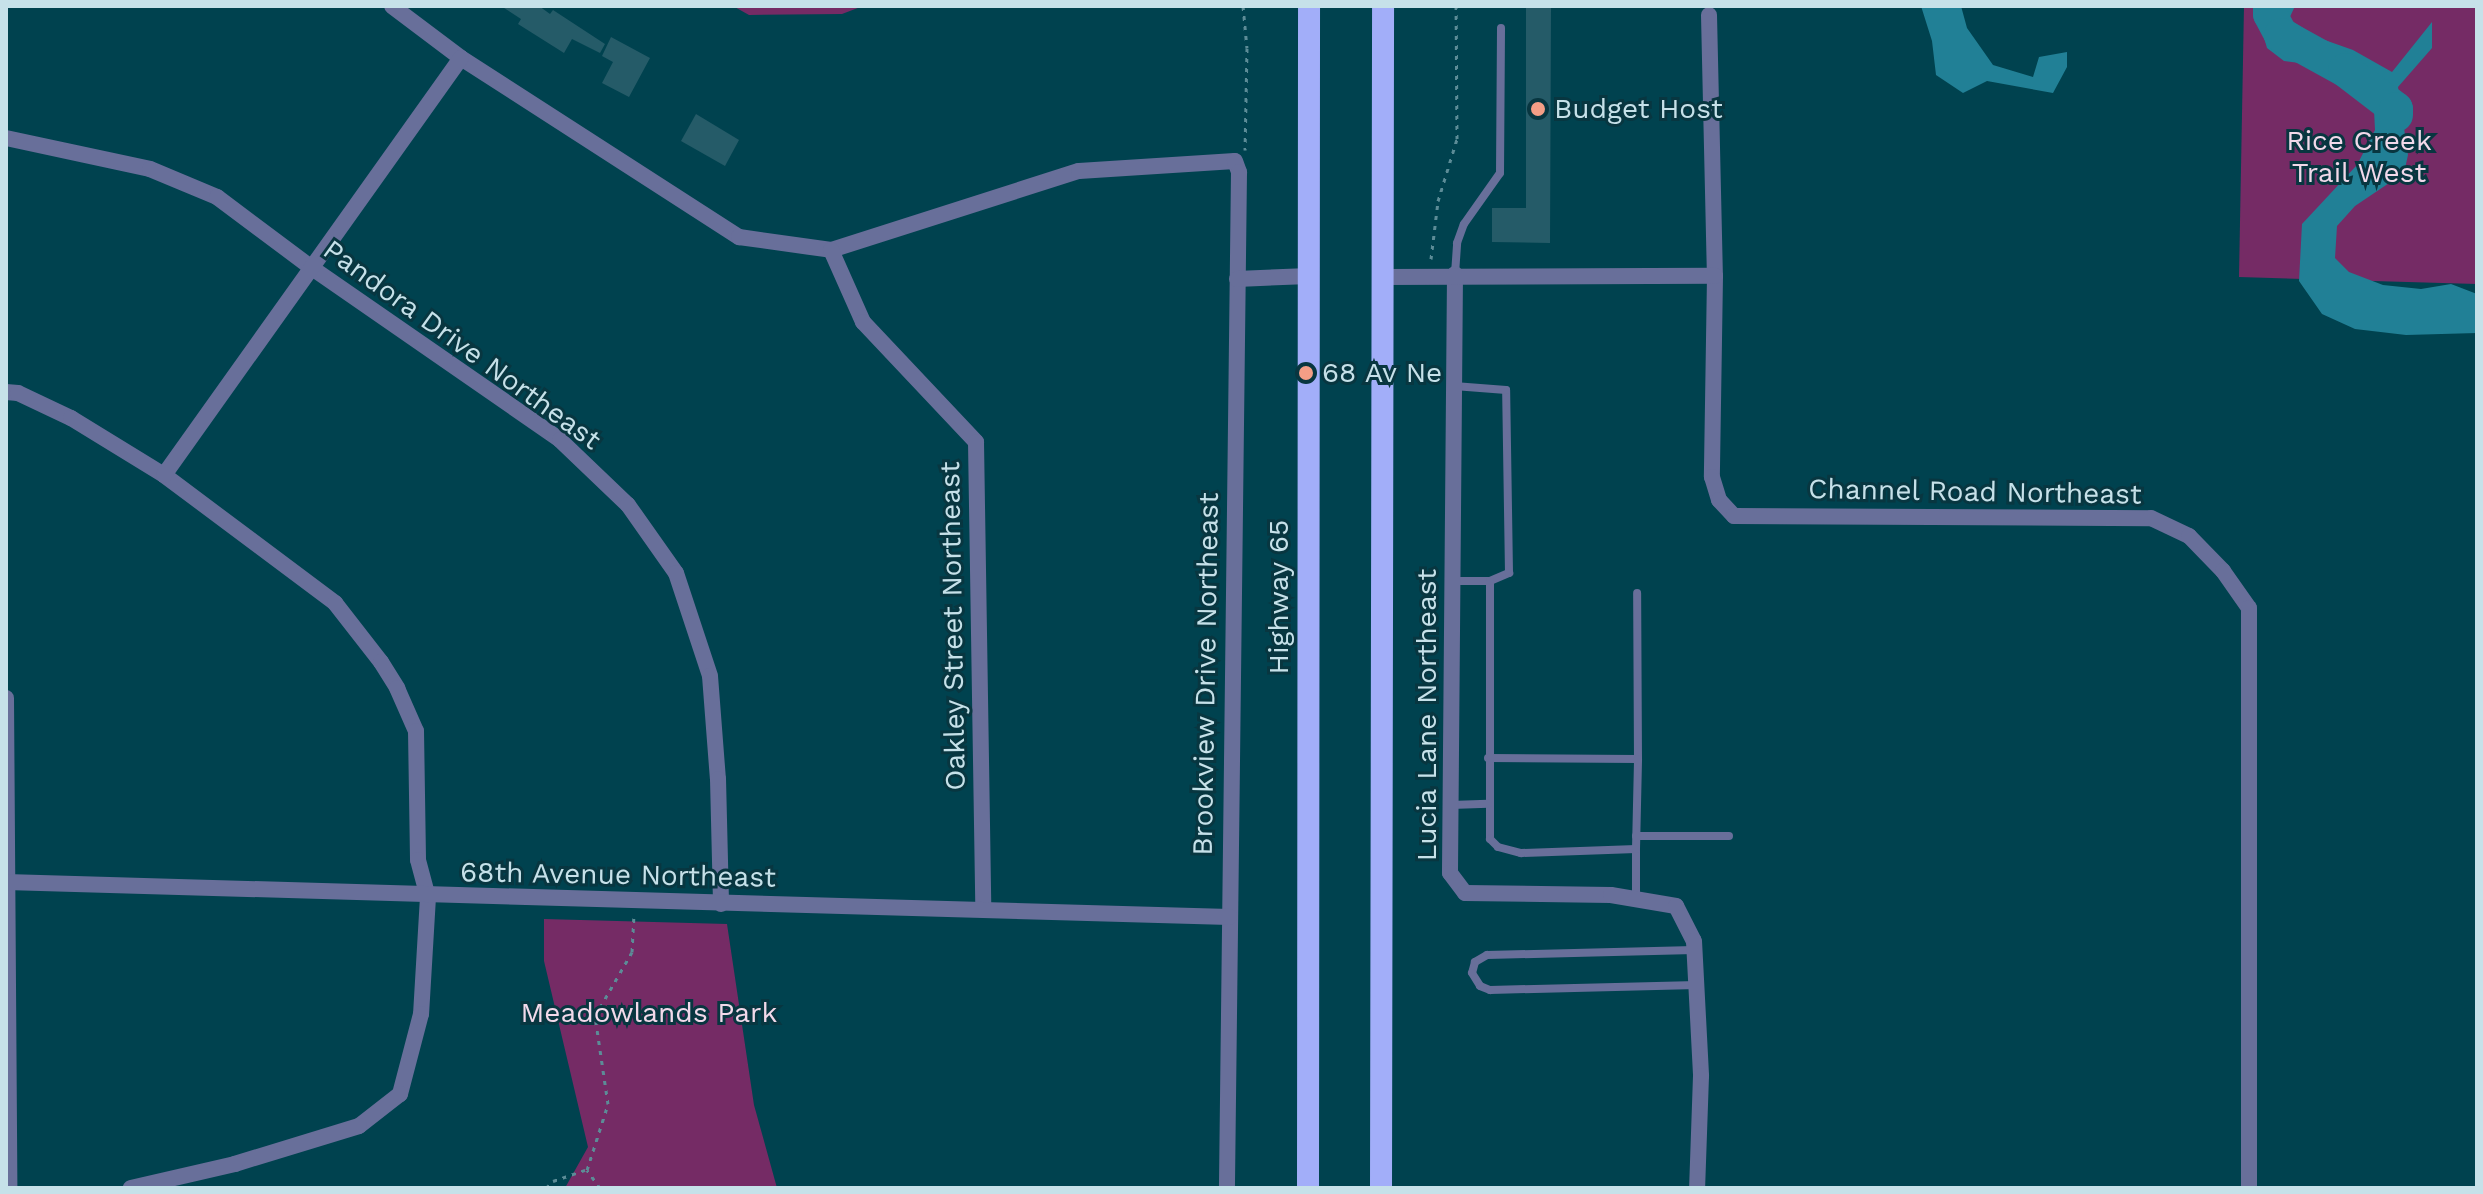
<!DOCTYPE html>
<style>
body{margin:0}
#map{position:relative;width:2483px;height:1194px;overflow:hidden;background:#00424f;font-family:"Work Sans",sans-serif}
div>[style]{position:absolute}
.green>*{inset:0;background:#752b65}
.water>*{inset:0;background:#218096}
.river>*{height:34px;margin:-17px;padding:0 17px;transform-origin:17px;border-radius:17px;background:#218096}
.building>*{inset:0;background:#255b68}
.path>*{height:3px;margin-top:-1.5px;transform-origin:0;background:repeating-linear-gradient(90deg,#5c8c97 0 4px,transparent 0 10px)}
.service>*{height:8px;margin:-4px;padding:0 4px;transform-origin:4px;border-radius:4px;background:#686f9a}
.minor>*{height:16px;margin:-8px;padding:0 8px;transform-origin:8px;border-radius:8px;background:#686f9a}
.trunk>*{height:22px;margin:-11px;padding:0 11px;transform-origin:11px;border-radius:11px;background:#a2aef9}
.dots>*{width:22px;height:22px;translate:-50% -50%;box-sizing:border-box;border:4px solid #083640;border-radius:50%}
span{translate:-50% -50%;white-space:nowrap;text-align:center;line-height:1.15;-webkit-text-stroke:6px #083640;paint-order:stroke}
.poi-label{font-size:28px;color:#c6e1e9}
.left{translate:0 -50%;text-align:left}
.park-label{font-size:28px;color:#f2d9ea}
.street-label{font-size:28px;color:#c6e1e9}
.frame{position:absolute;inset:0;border:8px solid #c6e1e9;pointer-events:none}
</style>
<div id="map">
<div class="green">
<div style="clip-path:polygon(733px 6px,863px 6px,842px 14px,749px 15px)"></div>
<div style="clip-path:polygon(2244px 6px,2477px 6px,2477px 284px,2239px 277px)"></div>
<div style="clip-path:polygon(544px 919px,727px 924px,754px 1105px,777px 1188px,565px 1188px,588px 1147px,544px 961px)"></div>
</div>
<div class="water">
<div style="clip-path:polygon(1921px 6px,1961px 6px,1967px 28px,1993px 65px,2033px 77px,2039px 57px,2067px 52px,2067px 67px,2053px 93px,1987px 81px,1963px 93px,1936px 75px,1932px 41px)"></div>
<div style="clip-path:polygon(2255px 6px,2295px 6px,2289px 19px,2319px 38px,2353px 50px,2392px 72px,2432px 22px,2432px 48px,2398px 87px,2408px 155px,2404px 173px,2355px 206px,2337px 226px,2335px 258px,2349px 272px,2383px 285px,2421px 289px,2451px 284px,2477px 294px,2477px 333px,2406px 335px,2355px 329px,2322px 314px,2299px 281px,2302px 224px,2357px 165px,2375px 130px,2374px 110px,2369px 90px,2353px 77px,2330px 67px,2284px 61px,2267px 48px)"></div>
</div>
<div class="river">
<div style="left:2270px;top:6px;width:8px;rotate:90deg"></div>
<div style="left:2270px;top:14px;width:24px;rotate:62deg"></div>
<div style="left:2281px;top:35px;width:73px;rotate:28.7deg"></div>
<div style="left:2345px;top:70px;width:64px;rotate:37.4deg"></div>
<div style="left:2396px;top:109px;width:6px;rotate:90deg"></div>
</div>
<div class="building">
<div style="clip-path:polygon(501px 6px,539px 6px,550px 14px,553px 10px,605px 44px,600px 53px,572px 39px,564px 53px,518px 24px,521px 19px)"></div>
<div style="clip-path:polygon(1526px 6px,1551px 6px,1550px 243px,1492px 242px,1492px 208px,1526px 208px)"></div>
<div style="clip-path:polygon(611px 37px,650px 58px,629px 97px,602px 83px,613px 62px,602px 56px)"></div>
<div style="clip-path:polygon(696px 114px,739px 140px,725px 166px,681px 141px)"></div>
</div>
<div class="path">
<div style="left:1243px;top:6px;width:42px;rotate:84.6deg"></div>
<div style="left:1247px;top:48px;width:102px;rotate:91.1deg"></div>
<div style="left:1431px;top:259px;width:58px;rotate:-83.1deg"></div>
<div style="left:1438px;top:201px;width:65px;rotate:-73deg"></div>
<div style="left:1457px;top:139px;width:133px;rotate:-90.4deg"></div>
<div style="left:546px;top:1188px;width:10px;rotate:-45deg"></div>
<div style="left:553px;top:1181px;width:34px;rotate:-19deg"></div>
<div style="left:600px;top:1188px;width:22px;rotate:-126deg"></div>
<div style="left:587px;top:1170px;width:69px;rotate:-72.3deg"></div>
<div style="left:608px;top:1104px;width:89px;rotate:-98.4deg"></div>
<div style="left:595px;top:1016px;width:74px;rotate:-60deg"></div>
<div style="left:632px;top:952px;width:34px;rotate:-87deg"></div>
</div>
<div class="service">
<div style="left:1455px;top:274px;width:31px;rotate:-86deg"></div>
<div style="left:1457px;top:243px;width:20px;rotate:-70deg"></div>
<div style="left:1464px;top:224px;width:62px;rotate:-54.8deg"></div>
<div style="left:1500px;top:173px;width:145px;rotate:-89.6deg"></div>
<div style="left:1453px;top:581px;width:37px"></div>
<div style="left:1490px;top:581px;width:21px;rotate:-23deg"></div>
<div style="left:1509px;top:573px;width:183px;rotate:-90.9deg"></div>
<div style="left:1506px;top:390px;width:52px;rotate:-175.6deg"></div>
<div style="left:1490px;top:581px;width:258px;rotate:90deg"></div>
<div style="left:1490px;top:839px;width:11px;rotate:45deg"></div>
<div style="left:1498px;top:847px;width:24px;rotate:15deg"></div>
<div style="left:1521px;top:853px;width:115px;rotate:-2deg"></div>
<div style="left:1636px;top:849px;width:48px;rotate:90deg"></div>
<div style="left:1488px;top:758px;width:150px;rotate:0.4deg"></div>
<div style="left:1638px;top:759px;width:166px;rotate:-90.3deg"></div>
<div style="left:1451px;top:805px;width:37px;rotate:-2deg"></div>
<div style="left:1636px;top:836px;width:93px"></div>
<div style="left:1636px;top:849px;width:90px;rotate:-88.7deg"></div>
<div style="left:1694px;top:950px;width:207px;rotate:178.6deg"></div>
<div style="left:1487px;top:955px;width:14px;rotate:150deg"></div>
<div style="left:1475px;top:962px;width:11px;rotate:105deg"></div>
<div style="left:1472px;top:973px;width:15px;rotate:58deg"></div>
<div style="left:1480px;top:986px;width:11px;rotate:22deg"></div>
<div style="left:1490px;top:990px;width:207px;rotate:-1.4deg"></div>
</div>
<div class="minor">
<div style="left:392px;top:6px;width:86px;rotate:37deg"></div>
<div style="left:461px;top:58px;width:331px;rotate:32.8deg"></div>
<div style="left:739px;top:237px;width:93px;rotate:8deg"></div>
<div style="left:831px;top:250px;width:260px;rotate:-17.7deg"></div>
<div style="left:1079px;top:171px;width:156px;rotate:-3.7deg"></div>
<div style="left:1235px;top:161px;width:12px;rotate:70deg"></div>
<div style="left:1239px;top:172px;width:1016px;rotate:90.68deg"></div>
<div style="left:1709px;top:15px;width:261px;rotate:88.7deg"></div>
<div style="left:1715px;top:276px;width:201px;rotate:90.9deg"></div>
<div style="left:1712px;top:477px;width:24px;rotate:73deg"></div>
<div style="left:1719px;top:500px;width:22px;rotate:47deg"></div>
<div style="left:1734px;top:516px;width:417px;rotate:0.3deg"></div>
<div style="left:2151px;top:518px;width:42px;rotate:25.3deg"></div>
<div style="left:2189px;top:536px;width:49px;rotate:45.8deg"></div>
<div style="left:2223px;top:571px;width:45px;rotate:54.9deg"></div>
<div style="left:2249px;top:608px;width:580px;rotate:90deg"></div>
<div style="left:6px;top:138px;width:147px;rotate:12.1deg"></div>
<div style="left:150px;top:169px;width:73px;rotate:22.7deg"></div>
<div style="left:217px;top:197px;width:119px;rotate:36.8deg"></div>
<div style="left:312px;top:268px;width:302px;rotate:34.7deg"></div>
<div style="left:560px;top:440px;width:94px;rotate:43.7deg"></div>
<div style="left:628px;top:505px;width:83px;rotate:54.8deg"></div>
<div style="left:676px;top:573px;width:108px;rotate:71.7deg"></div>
<div style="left:710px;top:676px;width:103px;rotate:85.6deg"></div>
<div style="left:718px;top:779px;width:125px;rotate:88.6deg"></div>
<div style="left:831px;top:250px;width:79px;rotate:66deg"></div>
<div style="left:863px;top:322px;width:165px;rotate:46.7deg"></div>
<div style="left:976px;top:442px;width:466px;rotate:89.1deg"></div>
<div style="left:1455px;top:274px;width:599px;rotate:90.48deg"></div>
<div style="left:1450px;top:873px;width:25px;rotate:53deg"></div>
<div style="left:1465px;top:893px;width:146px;rotate:0.8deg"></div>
<div style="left:1611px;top:895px;width:66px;rotate:9.6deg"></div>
<div style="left:1676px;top:906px;width:39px;rotate:63deg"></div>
<div style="left:1694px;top:941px;width:135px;rotate:87deg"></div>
<div style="left:1701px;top:1076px;width:112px;rotate:92deg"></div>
<div style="left:1383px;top:277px;width:332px;rotate:-0.2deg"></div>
<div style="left:1237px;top:279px;width:72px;rotate:-2.4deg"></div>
<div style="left:6px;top:392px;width:12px;rotate:5deg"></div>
<div style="left:18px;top:393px;width:59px;rotate:25.3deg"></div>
<div style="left:71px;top:418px;width:109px;rotate:31.5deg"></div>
<div style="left:164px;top:475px;width:214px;rotate:36.8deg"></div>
<div style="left:335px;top:603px;width:75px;rotate:52.1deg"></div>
<div style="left:381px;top:662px;width:31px;rotate:58deg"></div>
<div style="left:397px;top:688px;width:47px;rotate:66.2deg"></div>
<div style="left:416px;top:731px;width:129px;rotate:89.1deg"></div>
<div style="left:418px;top:860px;width:38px;rotate:75deg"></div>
<div style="left:428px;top:897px;width:117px;rotate:93.4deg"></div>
<div style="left:421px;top:1014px;width:83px;rotate:104.7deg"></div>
<div style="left:400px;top:1094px;width:52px;rotate:142deg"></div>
<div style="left:359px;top:1126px;width:130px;rotate:163deg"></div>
<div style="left:235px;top:1164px;width:107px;rotate:167deg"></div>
<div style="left:164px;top:475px;width:512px;rotate:-54.54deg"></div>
<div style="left:6px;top:698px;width:490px;rotate:89.6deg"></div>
<div style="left:6px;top:882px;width:1224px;rotate:1.64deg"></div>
</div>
<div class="trunk">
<div style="left:1308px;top:1188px;width:1182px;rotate:-89.95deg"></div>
<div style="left:1381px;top:1188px;width:1182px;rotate:-89.9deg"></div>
</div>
<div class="dots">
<div style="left:1538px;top:109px;background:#f49e86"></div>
<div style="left:1306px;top:373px;background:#f49e86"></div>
</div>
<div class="poi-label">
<span class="left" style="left:1554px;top:109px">Budget Host</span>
<span class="left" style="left:1322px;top:373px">68 Av Ne</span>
</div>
<div class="park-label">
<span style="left:2359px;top:157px">Rice Creek<br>Trail West</span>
<span style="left:649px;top:1013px">Meadowlands Park</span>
</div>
<div class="street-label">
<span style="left:462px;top:345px;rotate:36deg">Pandora Drive Northeast</span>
<span style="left:1975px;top:492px;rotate:1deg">Channel Road Northeast</span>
<span style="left:1279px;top:597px;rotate:-90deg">Highway 65</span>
<span style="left:953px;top:626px;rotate:-91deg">Oakley Street Northeast</span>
<span style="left:1206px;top:674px;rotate:-89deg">Brookview Drive Northeast</span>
<span style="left:1427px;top:715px;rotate:-90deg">Lucia Lane Northeast</span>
<span style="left:618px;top:875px;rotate:1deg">68th Avenue Northeast</span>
</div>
<div class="frame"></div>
</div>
